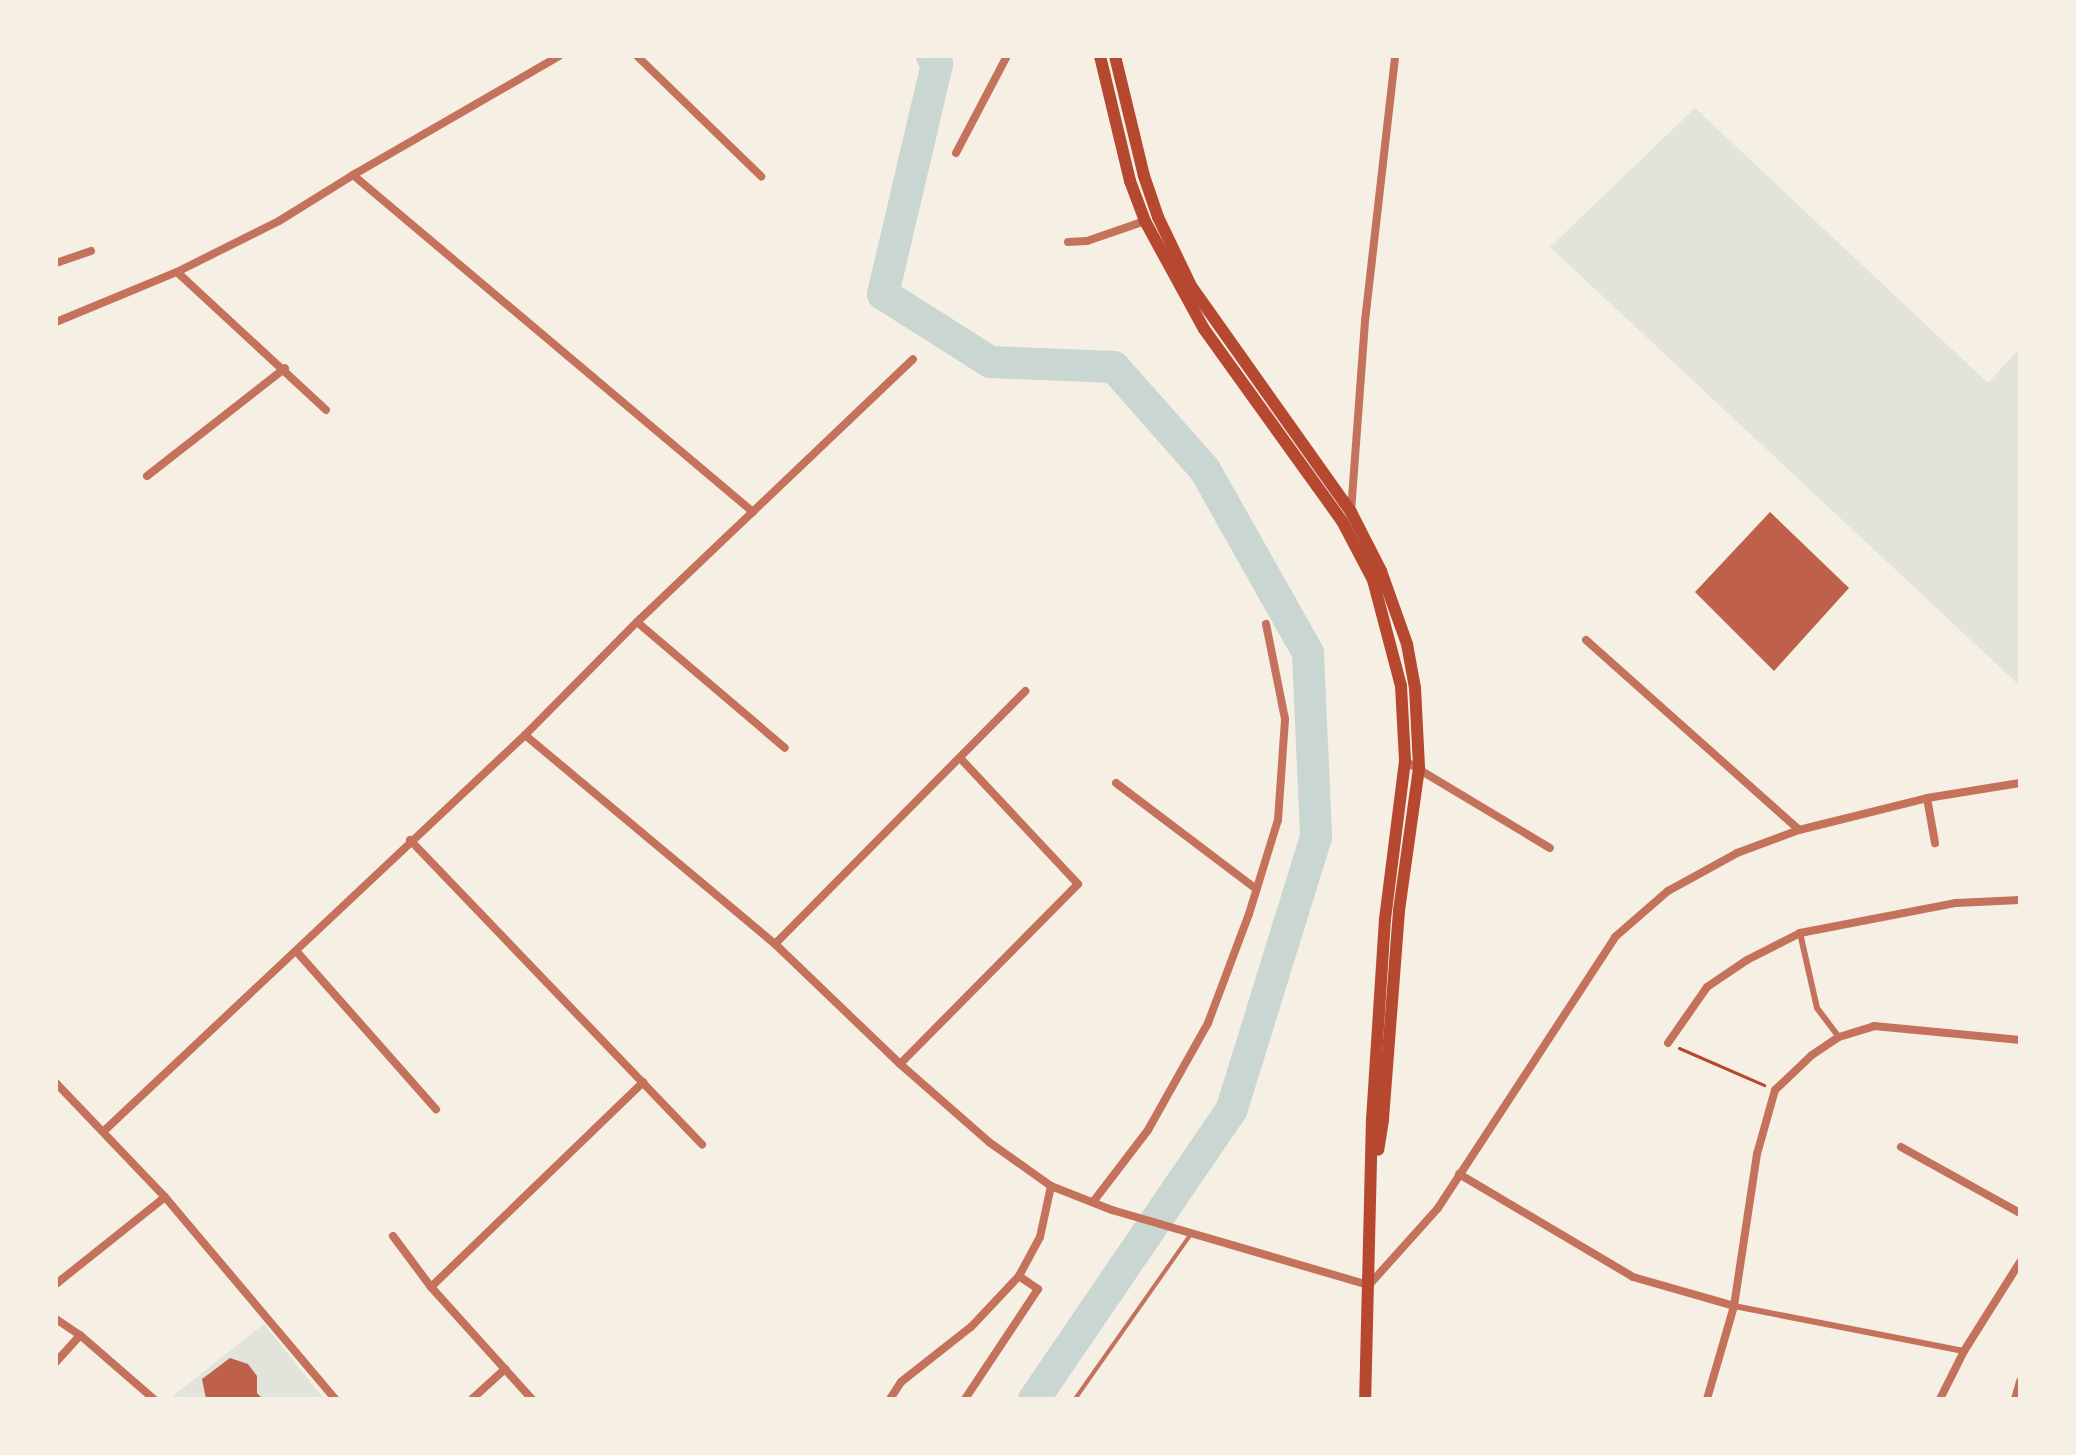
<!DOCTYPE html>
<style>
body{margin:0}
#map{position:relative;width:2076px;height:1455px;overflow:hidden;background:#f6efe4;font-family:Mulish,sans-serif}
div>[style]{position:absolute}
.green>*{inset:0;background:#e2e4dc}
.river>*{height:32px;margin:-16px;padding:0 16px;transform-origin:16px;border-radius:16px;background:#c9d6d2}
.building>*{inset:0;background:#bf614a}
.path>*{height:3px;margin:-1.5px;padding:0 1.5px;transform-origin:1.5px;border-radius:1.5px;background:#b5482f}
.service>*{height:4px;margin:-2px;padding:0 2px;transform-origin:2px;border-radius:2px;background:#c5725c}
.pedestrian>*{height:6px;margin:-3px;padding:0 3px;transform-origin:3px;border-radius:3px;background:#c5725c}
.minor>*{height:8px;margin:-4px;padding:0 4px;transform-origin:4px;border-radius:4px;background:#c5725c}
.secondary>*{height:12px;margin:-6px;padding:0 6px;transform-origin:6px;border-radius:6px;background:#b5482f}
span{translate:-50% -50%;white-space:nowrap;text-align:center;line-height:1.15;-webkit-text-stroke:6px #f6efe4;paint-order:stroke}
.frame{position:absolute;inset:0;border:58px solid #f6efe4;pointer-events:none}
</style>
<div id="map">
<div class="green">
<div style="clip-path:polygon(1695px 108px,1988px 383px,2020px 348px,2020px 686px,1550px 247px)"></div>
<div style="clip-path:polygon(264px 1324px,324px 1399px,169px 1399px)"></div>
</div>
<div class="river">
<div style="left:932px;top:56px;width:9px;rotate:58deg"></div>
<div style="left:937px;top:64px;width:236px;rotate:103.2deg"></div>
<div style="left:883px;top:294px;width:127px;rotate:32.4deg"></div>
<div style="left:990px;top:362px;width:124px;rotate:2.3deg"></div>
<div style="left:1114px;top:367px;width:137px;rotate:48.5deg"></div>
<div style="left:1205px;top:470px;width:210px;rotate:60.6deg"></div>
<div style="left:1308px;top:653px;width:184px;rotate:87.5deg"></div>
<div style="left:1316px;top:837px;width:285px;rotate:107.2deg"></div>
<div style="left:1232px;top:1109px;width:351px;rotate:124.3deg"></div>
</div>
<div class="building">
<div style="clip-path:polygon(1770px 512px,1849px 588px,1774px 671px,1695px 592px)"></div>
<div style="clip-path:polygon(230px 1358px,248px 1364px,257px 1376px,257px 1393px,263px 1399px,206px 1399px,202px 1379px)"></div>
</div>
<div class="path">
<div style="left:1679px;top:1048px;width:93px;rotate:23.5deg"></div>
</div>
<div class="service">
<div style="left:1075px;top:1399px;width:202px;rotate:-54.9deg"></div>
</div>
<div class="pedestrian">
<div style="left:1800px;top:933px;width:77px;rotate:77.2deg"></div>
<div style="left:1817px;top:1008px;width:36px;rotate:53deg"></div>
<div style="left:1734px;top:1306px;width:234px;rotate:11.1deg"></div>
</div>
<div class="minor">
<div style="left:637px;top:56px;width:173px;rotate:44.1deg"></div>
<div style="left:956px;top:153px;width:110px;rotate:-62.3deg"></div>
<div style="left:353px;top:175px;width:523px;rotate:40.11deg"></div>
<div style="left:1068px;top:242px;width:19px;rotate:-3deg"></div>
<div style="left:1087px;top:241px;width:61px;rotate:-19deg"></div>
<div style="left:56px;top:263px;width:37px;rotate:-19deg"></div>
<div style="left:177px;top:272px;width:203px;rotate:42.8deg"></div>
<div style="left:56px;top:322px;width:131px;rotate:-22.5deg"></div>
<div style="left:177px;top:272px;width:114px;rotate:-26.6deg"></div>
<div style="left:279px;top:221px;width:87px;rotate:-31.9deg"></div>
<div style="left:353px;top:175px;width:238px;rotate:-30deg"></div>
<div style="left:147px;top:476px;width:175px;rotate:-38deg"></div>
<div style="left:1351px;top:512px;width:192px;rotate:-85.8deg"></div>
<div style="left:1365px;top:321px;width:267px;rotate:-83.5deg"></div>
<div style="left:637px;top:622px;width:194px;rotate:40.4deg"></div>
<div style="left:1586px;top:640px;width:285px;rotate:41.7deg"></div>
<div style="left:525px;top:735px;width:326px;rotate:39.9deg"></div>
<div style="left:775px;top:944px;width:173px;rotate:43.8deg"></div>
<div style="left:900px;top:1064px;width:118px;rotate:41.2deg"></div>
<div style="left:989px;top:1142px;width:76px;rotate:35.4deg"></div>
<div style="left:1051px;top:1186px;width:66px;rotate:21.5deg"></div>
<div style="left:1112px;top:1210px;width:268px;rotate:16.3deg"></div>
<div style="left:1369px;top:1285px;width:103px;rotate:-48.1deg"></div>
<div style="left:1438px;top:1208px;width:324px;rotate:-56.8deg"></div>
<div style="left:1615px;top:937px;width:70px;rotate:-41deg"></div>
<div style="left:1668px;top:891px;width:79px;rotate:-28.8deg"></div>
<div style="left:1737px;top:853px;width:66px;rotate:-20.4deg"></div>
<div style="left:1799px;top:830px;width:132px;rotate:-14deg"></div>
<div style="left:1927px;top:798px;width:94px;rotate:-9.2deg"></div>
<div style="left:1405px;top:761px;width:169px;rotate:31deg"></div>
<div style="left:1116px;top:783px;width:176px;rotate:37.1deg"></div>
<div style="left:1927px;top:798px;width:46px;rotate:79.9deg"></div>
<div style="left:410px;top:840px;width:422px;rotate:46.2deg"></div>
<div style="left:775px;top:944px;width:356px;rotate:-45.3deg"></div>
<div style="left:297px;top:952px;width:210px;rotate:48.5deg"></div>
<div style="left:1668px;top:1043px;width:68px;rotate:-55.1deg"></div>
<div style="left:1707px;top:987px;width:48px;rotate:-34deg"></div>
<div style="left:1747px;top:960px;width:59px;rotate:-27deg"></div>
<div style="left:1800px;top:933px;width:159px;rotate:-10.9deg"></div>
<div style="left:1956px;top:903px;width:64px;rotate:-2.7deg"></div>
<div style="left:900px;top:1064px;width:253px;rotate:-45.3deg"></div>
<div style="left:1078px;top:884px;width:173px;rotate:-133.1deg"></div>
<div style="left:56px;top:1083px;width:158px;rotate:46.3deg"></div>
<div style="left:165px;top:1197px;width:264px;rotate:49.9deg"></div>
<div style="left:105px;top:1130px;width:577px;rotate:-43.24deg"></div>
<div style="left:525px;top:735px;width:159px;rotate:-45.3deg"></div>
<div style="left:637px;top:622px;width:381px;rotate:-43.6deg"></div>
<div style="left:1901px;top:1147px;width:136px;rotate:29deg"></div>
<div style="left:1459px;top:1174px;width:202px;rotate:30.6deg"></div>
<div style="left:1633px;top:1277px;width:105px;rotate:16deg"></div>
<div style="left:1093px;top:1202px;width:91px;rotate:-52.6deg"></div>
<div style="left:1148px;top:1130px;width:123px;rotate:-60.7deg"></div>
<div style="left:1208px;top:1023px;width:116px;rotate:-69.4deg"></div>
<div style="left:1249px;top:914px;width:98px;rotate:-72.9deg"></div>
<div style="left:1278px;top:820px;width:101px;rotate:-86deg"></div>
<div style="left:1285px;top:719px;width:97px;rotate:-101.3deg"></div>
<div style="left:393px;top:1236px;width:64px;rotate:53.3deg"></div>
<div style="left:431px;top:1287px;width:151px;rotate:48deg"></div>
<div style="left:56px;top:1284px;width:139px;rotate:-38.6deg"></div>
<div style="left:431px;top:1287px;width:295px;rotate:-44deg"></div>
<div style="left:56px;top:1319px;width:29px;rotate:34deg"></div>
<div style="left:80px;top:1335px;width:98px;rotate:40.9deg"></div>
<div style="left:56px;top:1362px;width:36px;rotate:-48deg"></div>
<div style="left:472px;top:1399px;width:45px;rotate:-42.3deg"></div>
<div style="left:890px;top:1399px;width:20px;rotate:-57deg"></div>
<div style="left:901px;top:1382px;width:89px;rotate:-38.2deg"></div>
<div style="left:971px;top:1327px;width:70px;rotate:-46.7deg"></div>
<div style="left:1019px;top:1276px;width:44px;rotate:-61.7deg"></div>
<div style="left:1040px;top:1237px;width:52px;rotate:-77.8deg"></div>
<div style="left:965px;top:1399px;width:132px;rotate:-56.4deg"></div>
<div style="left:1038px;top:1289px;width:23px;rotate:-146deg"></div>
<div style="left:1707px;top:1399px;width:97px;rotate:-73.8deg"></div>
<div style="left:1734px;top:1306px;width:154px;rotate:-81.4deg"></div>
<div style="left:1757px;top:1154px;width:66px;rotate:-74.3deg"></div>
<div style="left:1775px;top:1090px;width:51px;rotate:-43.4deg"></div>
<div style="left:1812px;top:1055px;width:32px;rotate:-34deg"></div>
<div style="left:1839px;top:1037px;width:37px;rotate:-17deg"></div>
<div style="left:1874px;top:1026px;width:147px;rotate:5.5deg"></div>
<div style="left:1940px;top:1399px;width:54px;rotate:-63.4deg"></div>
<div style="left:1964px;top:1351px;width:105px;rotate:-57.8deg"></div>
<div style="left:2015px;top:1399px;width:18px;rotate:-74deg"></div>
</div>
<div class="secondary">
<div style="left:1100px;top:56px;width:129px;rotate:76.5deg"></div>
<div style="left:1130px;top:181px;width:43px;rotate:69.4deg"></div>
<div style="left:1145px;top:221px;width:123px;rotate:61.4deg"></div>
<div style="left:1204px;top:329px;width:236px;rotate:54.3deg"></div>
<div style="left:1342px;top:521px;width:67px;rotate:62.3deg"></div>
<div style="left:1373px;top:580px;width:110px;rotate:75.2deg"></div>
<div style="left:1401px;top:686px;width:75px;rotate:86.9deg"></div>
<div style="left:1405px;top:761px;width:159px;rotate:97.2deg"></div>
<div style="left:1385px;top:919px;width:200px;rotate:93.7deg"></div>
<div style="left:1372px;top:1119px;width:280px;rotate:91.4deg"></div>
<div style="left:1115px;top:56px;width:123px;rotate:76.4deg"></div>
<div style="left:1144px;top:176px;width:43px;rotate:71.1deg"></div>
<div style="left:1158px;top:217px;width:76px;rotate:64.4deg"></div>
<div style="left:1191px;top:286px;width:277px;rotate:54.7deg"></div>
<div style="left:1351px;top:512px;width:66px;rotate:63deg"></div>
<div style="left:1381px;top:571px;width:77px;rotate:70.4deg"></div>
<div style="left:1407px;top:644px;width:45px;rotate:79.7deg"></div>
<div style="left:1415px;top:688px;width:80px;rotate:87.1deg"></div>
<div style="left:1419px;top:768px;width:144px;rotate:98deg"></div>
<div style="left:1399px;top:911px;width:210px;rotate:94.4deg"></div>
<div style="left:1383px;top:1120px;width:30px;rotate:99deg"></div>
</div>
<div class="frame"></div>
</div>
